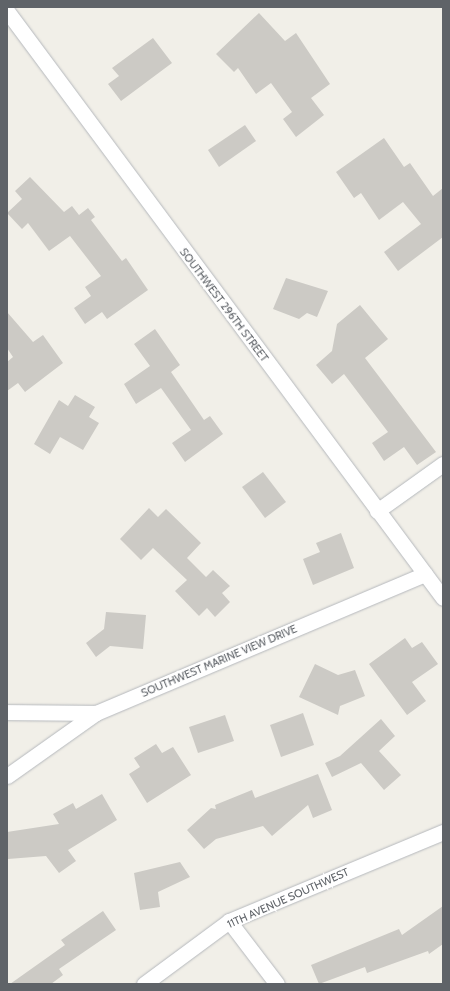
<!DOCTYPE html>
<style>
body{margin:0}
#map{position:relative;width:450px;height:991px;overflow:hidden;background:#f1efe8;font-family:Cabin,sans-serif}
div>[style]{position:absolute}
.building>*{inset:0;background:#cccac5}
.roads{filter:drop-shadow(0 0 1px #b5b8bc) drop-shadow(0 0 1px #b5b8bc)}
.street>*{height:15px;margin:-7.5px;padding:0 7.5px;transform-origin:7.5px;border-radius:7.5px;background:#fff}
span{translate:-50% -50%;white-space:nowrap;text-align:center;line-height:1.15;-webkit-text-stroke:4px #fff;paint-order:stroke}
.street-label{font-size:11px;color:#5f6368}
.frame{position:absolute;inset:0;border:8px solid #5f6368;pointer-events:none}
</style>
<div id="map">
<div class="building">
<div style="clip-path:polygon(259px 13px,285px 41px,296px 33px,330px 84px,311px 98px,324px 115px,296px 137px,283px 119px,292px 112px,271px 83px,256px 94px,238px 68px,234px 72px,216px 54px)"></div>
<div style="clip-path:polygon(153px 38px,172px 63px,121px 101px,108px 84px,119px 76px,112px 68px)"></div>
<div style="clip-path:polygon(245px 125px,256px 141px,219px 167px,208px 150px)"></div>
<div style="clip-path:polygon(384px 138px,404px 167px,410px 163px,433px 196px,443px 188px,443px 237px,398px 271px,384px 252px,421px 224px,403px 202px,379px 220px,361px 193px,354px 198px,336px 172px)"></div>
<div style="clip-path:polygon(30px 177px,64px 212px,72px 206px,79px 215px,88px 208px,95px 217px,91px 220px,122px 261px,126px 258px,148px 290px,107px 319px,102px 312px,85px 324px,74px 308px,91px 296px,85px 287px,101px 276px,70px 236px,49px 251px,28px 223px,22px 229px,7px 213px,22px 199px,15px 191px)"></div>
<div style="clip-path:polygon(286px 278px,328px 291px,317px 317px,307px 313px,299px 319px,273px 309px)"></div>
<div style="clip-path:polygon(360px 305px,388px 339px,365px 358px,436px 452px,417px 465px,404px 447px,384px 461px,372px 443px,388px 432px,344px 374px,332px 384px,316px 365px,332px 351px,337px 324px)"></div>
<div style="clip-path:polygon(7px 312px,33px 342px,43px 335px,63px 363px,25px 392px,18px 383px,7px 391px,7px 362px,13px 357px,7px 348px)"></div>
<div style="clip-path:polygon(155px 329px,180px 365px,171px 372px,204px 420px,210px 416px,223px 434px,185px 462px,172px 443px,191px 430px,161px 388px,136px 404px,124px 384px,150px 366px,134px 344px)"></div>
<div style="clip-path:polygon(75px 395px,95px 407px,89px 417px,99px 423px,83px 450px,60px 437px,50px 454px,34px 444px,59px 400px,68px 406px)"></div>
<div style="clip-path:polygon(263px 472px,286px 502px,265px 518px,242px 487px)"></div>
<div style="clip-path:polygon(149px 508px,158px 517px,166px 509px,201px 543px,187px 558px,206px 577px,213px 570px,230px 586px,222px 593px,230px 602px,215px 617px,207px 608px,199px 616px,175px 591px,187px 580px,153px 548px,141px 560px,120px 539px)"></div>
<div style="clip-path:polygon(341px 533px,354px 568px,313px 585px,303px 559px,320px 552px,316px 543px)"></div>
<div style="clip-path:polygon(106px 612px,146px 615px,143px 649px,110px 646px,96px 657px,86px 643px,104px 629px)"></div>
<div style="clip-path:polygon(405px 638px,412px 648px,422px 642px,438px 664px,412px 682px,426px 701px,407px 715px,369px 664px)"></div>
<div style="clip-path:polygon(315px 664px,338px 675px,355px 670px,365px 696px,340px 706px,338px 715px,299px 697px)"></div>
<div style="clip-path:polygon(303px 713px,314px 745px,281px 757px,270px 725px)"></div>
<div style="clip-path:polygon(225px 715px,234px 741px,198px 753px,189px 727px)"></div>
<div style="clip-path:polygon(381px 719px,395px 736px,379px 751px,401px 775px,384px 790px,361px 763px,332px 777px,325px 763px,340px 756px)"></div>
<div style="clip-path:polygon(156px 744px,162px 753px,173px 747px,191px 775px,147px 803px,129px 774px,140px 767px,134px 758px)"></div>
<div style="clip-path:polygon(318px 774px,332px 810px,313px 818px,308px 805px,272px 836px,263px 826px,216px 839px,204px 849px,187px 830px,211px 808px,216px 809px,215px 805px,252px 790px,255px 798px)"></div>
<div style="clip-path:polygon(102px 794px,117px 820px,68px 850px,76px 861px,59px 873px,46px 856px,8px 859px,7px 832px,59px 824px,53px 814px,73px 803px,76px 809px)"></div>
<div style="clip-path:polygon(180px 862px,190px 877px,158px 892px,160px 907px,140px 910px,134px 873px)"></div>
<div style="clip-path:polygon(443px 906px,443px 944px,429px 954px,428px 951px,367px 973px,365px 967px,319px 984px,311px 965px,399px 929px,402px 935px)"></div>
<div style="clip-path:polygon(103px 911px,116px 930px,59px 969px,63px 975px,51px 984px,10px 984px,65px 945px,61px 940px)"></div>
</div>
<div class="roads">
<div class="street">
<div style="left:7px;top:11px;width:731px;rotate:53.4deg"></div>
<div style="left:377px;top:511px;width:81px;rotate:-35.5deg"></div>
<div style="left:7px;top:712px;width:89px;rotate:0.6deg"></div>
<div style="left:96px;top:713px;width:357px;rotate:-22.9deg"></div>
<div style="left:7px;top:776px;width:109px;rotate:-35.3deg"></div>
<div style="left:229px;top:921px;width:79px;rotate:52.7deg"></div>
<div style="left:144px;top:984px;width:106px;rotate:-36.5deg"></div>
<div style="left:229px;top:921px;width:232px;rotate:-22.6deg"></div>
</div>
</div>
<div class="street-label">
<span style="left:224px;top:305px;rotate:53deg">SOUTHWEST 296TH STREET</span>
<span style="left:219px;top:661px;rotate:-23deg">SOUTHWEST MARINE VIEW DRIVE</span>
<span style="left:288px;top:898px;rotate:-24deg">11TH AVENUE SOUTHWEST</span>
</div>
<div class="frame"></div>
</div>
